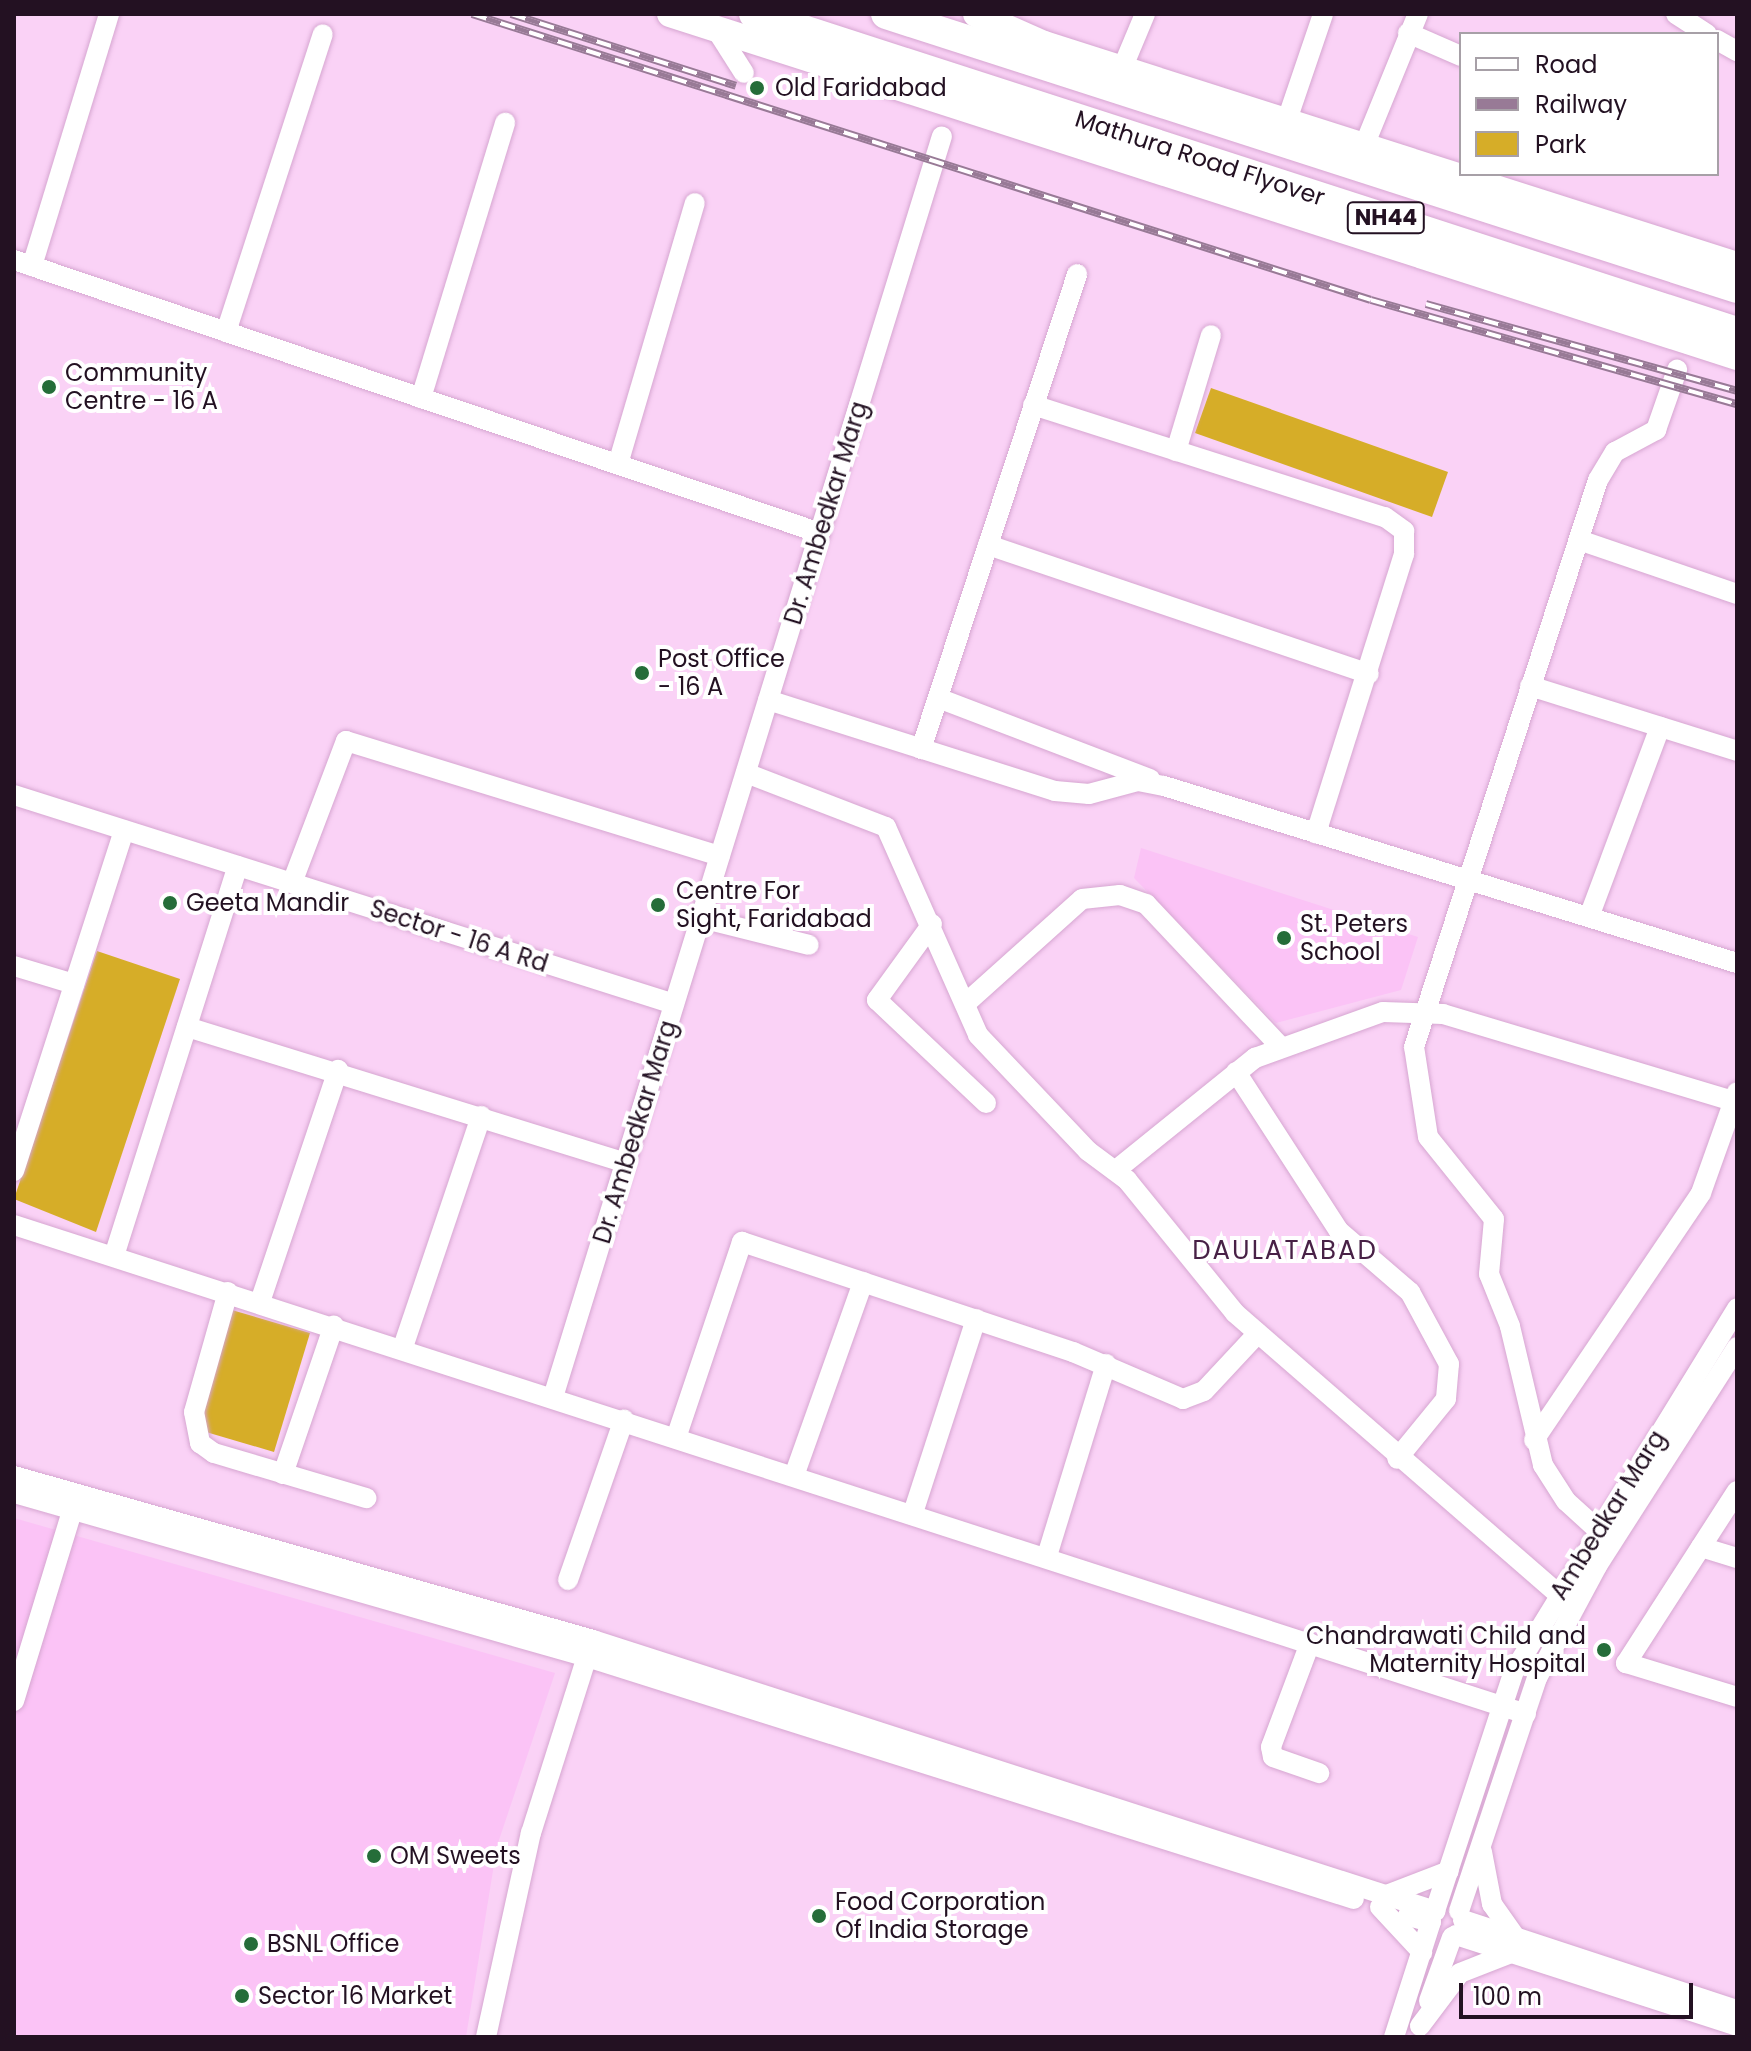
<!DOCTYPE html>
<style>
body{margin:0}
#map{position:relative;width:1751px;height:2051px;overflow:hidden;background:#fad2f6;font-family:Poppins,sans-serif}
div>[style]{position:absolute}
.built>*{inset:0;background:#fbc3f6}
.green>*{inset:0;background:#d6ad28}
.roads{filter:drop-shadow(0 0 2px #d6a6d1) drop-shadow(0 0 2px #d6a6d1)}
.minor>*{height:20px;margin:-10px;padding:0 10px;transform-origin:10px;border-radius:10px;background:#fff}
.major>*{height:26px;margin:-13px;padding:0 13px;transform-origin:13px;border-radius:13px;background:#fff}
.highway>*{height:30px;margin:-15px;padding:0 15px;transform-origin:15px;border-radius:15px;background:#fff}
.rail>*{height:8px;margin-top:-4px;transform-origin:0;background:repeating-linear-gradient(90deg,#fff 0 15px,#987a96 0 30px);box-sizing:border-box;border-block:2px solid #987a96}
.dots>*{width:22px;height:22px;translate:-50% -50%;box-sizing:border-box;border:4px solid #fff;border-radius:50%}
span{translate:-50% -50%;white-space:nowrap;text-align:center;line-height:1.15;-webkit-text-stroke:8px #fff;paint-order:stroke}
.shield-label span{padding:2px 6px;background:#fff;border:2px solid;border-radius:6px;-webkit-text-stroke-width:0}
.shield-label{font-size:22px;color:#231122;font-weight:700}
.poi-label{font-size:24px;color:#231122}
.left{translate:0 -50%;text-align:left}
.right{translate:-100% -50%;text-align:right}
.street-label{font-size:24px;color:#231122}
.neighbourhood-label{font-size:26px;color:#482146;letter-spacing:2px}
.frame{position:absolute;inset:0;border:16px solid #231122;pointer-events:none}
.legend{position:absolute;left:1459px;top:32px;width:260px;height:144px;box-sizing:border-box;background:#fff;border:2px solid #a7a0a7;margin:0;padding:10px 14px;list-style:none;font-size:24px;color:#231122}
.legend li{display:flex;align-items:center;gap:16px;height:40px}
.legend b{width:40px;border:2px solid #a7a0a7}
.scale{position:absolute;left:1459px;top:1983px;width:234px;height:36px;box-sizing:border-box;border:4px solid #231122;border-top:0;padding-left:10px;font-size:24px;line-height:28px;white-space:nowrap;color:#231122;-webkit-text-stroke:6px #fff;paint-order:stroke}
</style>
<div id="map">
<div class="built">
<div style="clip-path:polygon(1141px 848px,1418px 937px,1401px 990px,1276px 1023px,1134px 878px)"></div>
<div style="clip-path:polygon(14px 1518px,555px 1673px,497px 1846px,466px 2037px,14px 2037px)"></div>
</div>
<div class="green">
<div style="clip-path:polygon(1211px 388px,1448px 472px,1432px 517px,1195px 433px)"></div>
<div style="clip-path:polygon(97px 951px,180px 979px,96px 1232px,14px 1199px)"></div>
<div style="clip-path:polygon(225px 1308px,310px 1333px,274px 1452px,189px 1427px)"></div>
</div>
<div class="roads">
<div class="minor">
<div style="left:1676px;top:14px;width:37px;rotate:33deg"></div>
<div style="left:716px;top:29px;width:52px;rotate:57.5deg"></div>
<div style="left:1408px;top:33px;width:58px;rotate:23.5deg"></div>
<div style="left:1717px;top:40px;width:23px;rotate:29deg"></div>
<div style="left:1122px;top:69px;width:60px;rotate:-67.3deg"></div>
<div style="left:1287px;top:120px;width:112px;rotate:-71.2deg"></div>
<div style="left:1364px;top:146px;width:143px;rotate:-67.8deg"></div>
<div style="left:14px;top:260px;width:851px;rotate:18.71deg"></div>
<div style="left:32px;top:266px;width:264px;rotate:-73deg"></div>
<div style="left:226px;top:332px;width:313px;rotate:-72deg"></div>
<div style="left:421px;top:398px;width:288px;rotate:-73deg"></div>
<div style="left:1033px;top:405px;width:369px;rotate:17.7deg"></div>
<div style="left:1385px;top:517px;width:24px;rotate:36deg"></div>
<div style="left:1404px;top:531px;width:23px;rotate:90deg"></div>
<div style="left:1404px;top:554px;width:293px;rotate:107.5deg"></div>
<div style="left:1176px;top:451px;width:121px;rotate:-73.2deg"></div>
<div style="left:618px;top:464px;width:272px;rotate:-73.6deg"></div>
<div style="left:1579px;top:540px;width:167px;rotate:18.9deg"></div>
<div style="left:988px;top:545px;width:402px;rotate:18.7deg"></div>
<div style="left:1530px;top:686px;width:217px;rotate:17.4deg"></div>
<div style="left:938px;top:698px;width:227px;rotate:20.9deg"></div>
<div style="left:768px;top:700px;width:301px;rotate:17.6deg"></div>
<div style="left:1055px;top:791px;width:34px;rotate:5deg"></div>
<div style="left:1089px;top:794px;width:51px;rotate:-14.9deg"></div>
<div style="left:1138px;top:781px;width:26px;rotate:11deg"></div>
<div style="left:1164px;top:786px;width:600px;rotate:17.17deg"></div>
<div style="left:921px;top:749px;width:500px;rotate:-71.8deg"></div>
<div style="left:746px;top:773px;width:150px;rotate:21.1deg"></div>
<div style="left:886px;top:827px;width:227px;rotate:66.1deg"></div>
<div style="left:978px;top:1035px;width:160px;rotate:46.5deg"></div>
<div style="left:1088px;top:1151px;width:49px;rotate:36.6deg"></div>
<div style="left:1127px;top:1180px;width:171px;rotate:50.9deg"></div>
<div style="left:1235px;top:1313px;width:428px;rotate:41deg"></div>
<div style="left:14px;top:795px;width:692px;rotate:17.57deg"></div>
<div style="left:292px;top:883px;width:152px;rotate:-69.2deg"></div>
<div style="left:346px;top:741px;width:391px;rotate:17.1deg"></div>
<div style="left:1589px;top:917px;width:203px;rotate:-69.5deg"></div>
<div style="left:701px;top:918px;width:111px;rotate:14deg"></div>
<div style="left:932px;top:924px;width:94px;rotate:125.9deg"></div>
<div style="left:877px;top:1000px;width:150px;rotate:43.4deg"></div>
<div style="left:14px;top:966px;width:63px;rotate:16.7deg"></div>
<div style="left:965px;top:1004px;width:157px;rotate:-41.9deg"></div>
<div style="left:1082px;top:899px;width:38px;rotate:-6deg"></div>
<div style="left:1120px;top:895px;width:28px;rotate:19deg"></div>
<div style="left:1146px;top:904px;width:194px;rotate:46.7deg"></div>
<div style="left:187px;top:1027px;width:459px;rotate:17.2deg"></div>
<div style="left:1236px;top:1072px;width:189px;rotate:57.1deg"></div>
<div style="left:1339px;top:1231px;width:94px;rotate:40.7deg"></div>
<div style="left:1410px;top:1292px;width:82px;rotate:61.6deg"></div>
<div style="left:1449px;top:1364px;width:35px;rotate:95deg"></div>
<div style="left:1446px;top:1399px;width:77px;rotate:129.2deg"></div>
<div style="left:1116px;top:1170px;width:179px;rotate:-38.9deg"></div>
<div style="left:1255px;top:1058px;width:136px;rotate:-19.8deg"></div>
<div style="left:1383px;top:1012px;width:60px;rotate:1.9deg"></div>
<div style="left:1443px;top:1014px;width:303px;rotate:16.7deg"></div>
<div style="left:14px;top:1171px;width:358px;rotate:-72.1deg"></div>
<div style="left:14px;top:1225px;width:1589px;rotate:17.92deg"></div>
<div style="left:114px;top:1256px;width:409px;rotate:-72.4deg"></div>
<div style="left:228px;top:1292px;width:125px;rotate:105.8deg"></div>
<div style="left:194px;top:1412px;width:32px;rotate:79deg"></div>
<div style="left:200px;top:1443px;width:17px;rotate:36deg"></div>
<div style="left:214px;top:1453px;width:159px;rotate:16.5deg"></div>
<div style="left:260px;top:1302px;width:245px;rotate:-71.4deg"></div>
<div style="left:403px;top:1347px;width:244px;rotate:-71.3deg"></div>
<div style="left:554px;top:1394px;width:1316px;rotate:-72.86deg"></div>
<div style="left:677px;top:1435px;width:204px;rotate:-71.4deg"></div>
<div style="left:742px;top:1242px;width:349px;rotate:18.4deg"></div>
<div style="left:1073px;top:1352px;width:120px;rotate:23.1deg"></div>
<div style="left:1183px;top:1399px;width:22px;rotate:-21deg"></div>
<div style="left:1204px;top:1391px;width:79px;rotate:-47deg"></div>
<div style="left:1534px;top:1440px;width:298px;rotate:-55.9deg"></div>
<div style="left:1701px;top:1193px;width:107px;rotate:-70.4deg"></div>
<div style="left:283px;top:1474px;width:157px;rotate:-71.1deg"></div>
<div style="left:14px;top:1476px;width:602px;rotate:15.81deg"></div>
<div style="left:593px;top:1640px;width:885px;rotate:17.84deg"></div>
<div style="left:1435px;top:1911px;width:253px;rotate:-71.8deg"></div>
<div style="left:1514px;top:1671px;width:426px;rotate:-58.4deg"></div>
<div style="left:794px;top:1476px;width:206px;rotate:-70.4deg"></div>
<div style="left:1737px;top:1491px;width:205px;rotate:122.8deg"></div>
<div style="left:1626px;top:1663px;width:116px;rotate:17deg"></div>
<div style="left:14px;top:1493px;width:596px;rotate:15.97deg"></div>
<div style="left:587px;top:1657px;width:804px;rotate:17.51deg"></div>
<div style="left:913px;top:1513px;width:204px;rotate:-72deg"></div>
<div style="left:1598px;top:1530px;width:43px;rotate:-137.8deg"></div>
<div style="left:1566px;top:1501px;width:43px;rotate:-122.6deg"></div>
<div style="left:1543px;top:1465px;width:143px;rotate:-103.4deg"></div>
<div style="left:1510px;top:1326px;width:56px;rotate:-112deg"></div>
<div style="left:1489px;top:1274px;width:55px;rotate:-84.8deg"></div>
<div style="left:1494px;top:1219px;width:105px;rotate:-128.8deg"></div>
<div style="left:1428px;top:1137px;width:91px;rotate:-98.8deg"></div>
<div style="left:1414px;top:1047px;width:596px;rotate:-72.02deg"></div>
<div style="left:1598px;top:480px;width:33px;rotate:-59deg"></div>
<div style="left:1615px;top:452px;width:47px;rotate:-28.2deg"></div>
<div style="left:1656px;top:430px;width:64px;rotate:-70.7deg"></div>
<div style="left:1701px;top:1547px;width:38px;rotate:17deg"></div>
<div style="left:1047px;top:1556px;width:201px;rotate:-72.9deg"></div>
<div style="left:568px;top:1580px;width:170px;rotate:-70.8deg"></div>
<div style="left:1310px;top:1643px;width:111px;rotate:110.6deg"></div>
<div style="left:1271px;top:1747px;width:10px;rotate:79deg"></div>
<div style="left:1273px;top:1757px;width:49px;rotate:19.2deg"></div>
<div style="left:14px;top:1701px;width:212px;rotate:-73deg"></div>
<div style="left:1482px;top:1852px;width:53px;rotate:79.1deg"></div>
<div style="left:1492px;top:1904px;width:42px;rotate:54.8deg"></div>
<div style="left:1389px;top:1894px;width:64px;rotate:-21deg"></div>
<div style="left:1380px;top:1907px;width:62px;rotate:47deg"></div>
<div style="left:1459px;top:1911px;width:246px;rotate:-71.5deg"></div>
<div style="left:1537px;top:1678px;width:127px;rotate:-61.8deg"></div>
<div style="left:1597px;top:1566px;width:260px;rotate:-57.4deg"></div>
<div style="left:1463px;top:1920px;width:288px;rotate:18.2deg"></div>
<div style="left:1456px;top:1935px;width:295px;rotate:17.9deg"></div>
<div style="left:1429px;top:2001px;width:68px;rotate:-70.2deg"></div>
<div style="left:1420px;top:2026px;width:66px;rotate:-53deg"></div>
<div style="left:1460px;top:1973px;width:55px;rotate:-21.4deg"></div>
<div style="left:486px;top:2037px;width:209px;rotate:-77.6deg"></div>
<div style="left:531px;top:1833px;width:195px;rotate:-72.4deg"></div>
<div style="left:1394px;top:2037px;width:121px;rotate:-72.2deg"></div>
<div style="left:1431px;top:1922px;width:24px;rotate:-165deg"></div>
</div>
<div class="major">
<div style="left:670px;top:14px;width:1121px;rotate:17.82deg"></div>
<div style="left:976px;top:14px;width:74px;rotate:23.8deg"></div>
<div style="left:1044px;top:44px;width:727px;rotate:17.69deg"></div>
</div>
<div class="highway">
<div style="left:754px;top:14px;width:1033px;rotate:17.93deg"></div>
<div style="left:886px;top:14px;width:894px;rotate:17.85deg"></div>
</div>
</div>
<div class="rail">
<div style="left:472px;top:14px;width:943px;rotate:17.65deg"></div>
<div style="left:1371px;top:300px;width:380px;rotate:15.9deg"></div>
<div style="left:511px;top:14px;width:236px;rotate:17.7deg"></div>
<div style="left:1426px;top:304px;width:323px;rotate:15.6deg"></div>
</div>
<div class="dots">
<div style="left:757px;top:88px;background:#256d39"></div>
<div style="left:49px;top:387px;background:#256d39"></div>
<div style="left:642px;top:673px;background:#256d39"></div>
<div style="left:170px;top:903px;background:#256d39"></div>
<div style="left:658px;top:905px;background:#256d39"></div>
<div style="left:1284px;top:938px;background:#256d39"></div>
<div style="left:1604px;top:1650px;background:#256d39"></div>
<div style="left:374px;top:1856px;background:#256d39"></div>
<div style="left:819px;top:1916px;background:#256d39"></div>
<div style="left:251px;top:1944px;background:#256d39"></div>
<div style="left:242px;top:1996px;background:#256d39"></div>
</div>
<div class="shield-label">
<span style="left:1386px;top:218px">NH44</span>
</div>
<div class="poi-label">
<span class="left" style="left:775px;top:88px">Old Faridabad</span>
<span class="left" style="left:65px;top:387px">Community<br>Centre - 16 A</span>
<span class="left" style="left:658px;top:673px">Post Office<br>- 16 A</span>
<span class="left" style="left:676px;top:905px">Centre For<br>Sight, Faridabad</span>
<span class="left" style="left:186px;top:903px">Geeta Mandir</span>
<span class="left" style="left:1300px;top:938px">St. Peters<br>School</span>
<span class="right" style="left:1586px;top:1650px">Chandrawati Child and<br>Maternity Hospital</span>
<span class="left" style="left:390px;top:1856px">OM Sweets</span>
<span class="left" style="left:835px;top:1916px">Food Corporation<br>Of India Storage</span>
<span class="left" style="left:267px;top:1944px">BSNL Office</span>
<span class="left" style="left:258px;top:1996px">Sector 16 Market</span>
</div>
<div class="street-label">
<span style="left:1200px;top:158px;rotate:18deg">Mathura Road Flyover</span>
<span style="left:826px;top:513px;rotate:-73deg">Dr. Ambedkar Marg</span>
<span style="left:459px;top:936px;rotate:18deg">Sector - 16 A Rd</span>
<span style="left:635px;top:1132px;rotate:-73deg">Dr. Ambedkar Marg</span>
<span style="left:1608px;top:1515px;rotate:-58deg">Ambedkar Marg</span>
</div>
<div class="neighbourhood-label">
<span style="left:1285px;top:1251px">DAULATABAD</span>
</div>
<div class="frame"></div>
<ul class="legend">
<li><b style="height:10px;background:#fff"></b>Road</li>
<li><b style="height:10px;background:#987a96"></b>Railway</li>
<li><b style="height:22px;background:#d6ad28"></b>Park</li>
</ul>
<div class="scale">100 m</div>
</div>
